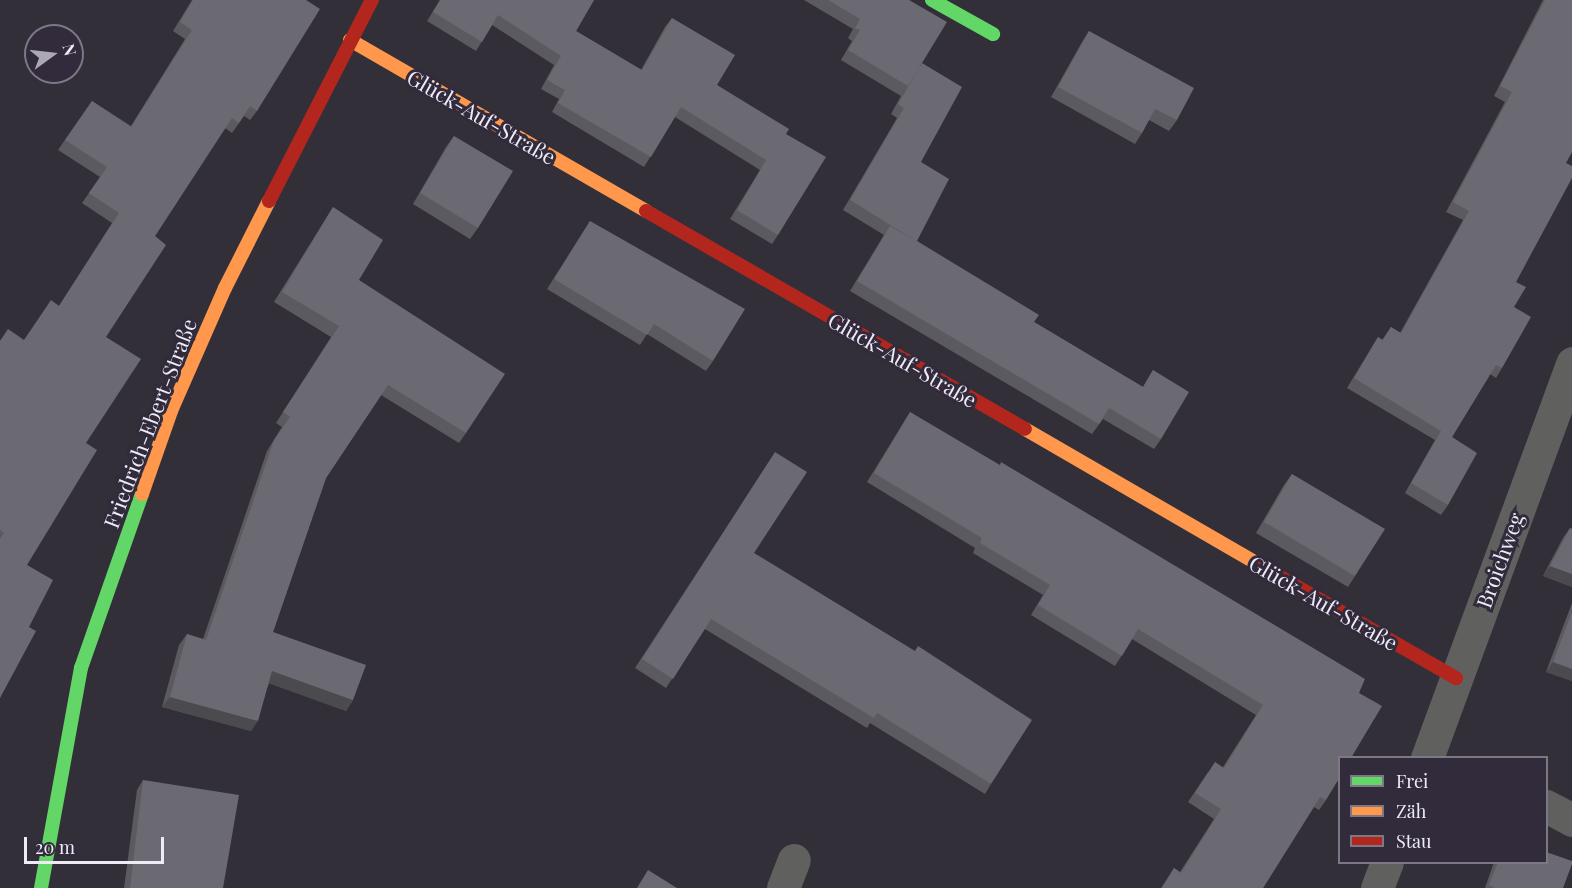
<!DOCTYPE html>
<meta charset="utf-8">
<style>
body{margin:0}
#map{position:relative;width:1572px;height:888px;overflow:hidden;background:#322f38;font-family:"Playfair Display",serif}
div>[style]{position:absolute}
.street>*{height:33px;margin:-16.5px;padding:0 16.5px;transform-origin:16.5px;border-radius:16.5px;background:#60605f}
.fast>*{height:14px;margin:-7px;padding:0 7px;transform-origin:7px;border-radius:7px;background:#63d668}
.slow>*{height:14px;margin:-7px;padding:0 7px;transform-origin:7px;border-radius:7px;background:#ff974d}
.jam>*{height:14px;margin:-7px;padding:0 7px;transform-origin:7px;border-radius:7px;background:#b3261e}
.wall>*{inset:0;background:#5c5a61}
.shaded-wall>*{inset:0;background:#4b4a4f}
.building>*{inset:0;background:#6b6971}
span{translate:-50% -50%;white-space:nowrap;text-align:center;line-height:1.15;-webkit-text-stroke:6px #312b3c;paint-order:stroke}
.street-label{font-size:21px;color:#eeeaf6}
.legend{position:absolute;left:1338px;top:756px;width:210px;height:108px;box-sizing:border-box;background:#312b3c;border:2px solid #7d7786;margin:0;padding:8px 10px;list-style:none;font-size:18px;color:#eeeaf6}
.legend li{display:flex;align-items:center;gap:12px;height:30px}
.legend b{width:30px;border:2px solid #7d7786}
.north{position:absolute;left:24px;top:24px;width:60px;height:60px;box-sizing:border-box;background:#312b3c;border:2px solid #7d7786;border-radius:50%;rotate:75deg;font-size:16px;font-weight:700;line-height:24px;text-align:center;color:#eeeaf6}
.north::after{content:'';display:block;margin:auto;width:21px;height:27px;background:#aca9b4;clip-path:polygon(50% 0,100% 100%,50% 72%,0 100%)}
.scale{position:absolute;left:24px;top:837px;width:140px;height:27px;box-sizing:border-box;border:3px solid #eeeaf6;border-top:0;padding-left:8px;font-size:18px;line-height:21px;white-space:nowrap;color:#eeeaf6;-webkit-text-stroke:4px #312b3c;paint-order:stroke}
</style>
<div id="map">
<div class="street">
<div style="left:1427px;top:758px;width:421px;rotate:-69.8deg"></div>
<div style="left:1546px;top:806px;width:30px;rotate:28deg"></div>
<div style="left:783px;top:888px;width:30px;rotate:-69deg"></div>
<div style="left:1377px;top:888px;width:28px;rotate:-69deg"></div>
</div>
<div class="fast">
<div style="left:932px;top:0;width:70px;rotate:29.1deg"></div>
<div style="left:41px;top:888px;width:224px;rotate:-79.7deg"></div>
<div style="left:81px;top:668px;width:184px;rotate:-70.7deg"></div>
</div>
<div class="slow">
<div style="left:350px;top:40px;width:342px;rotate:30deg"></div>
<div style="left:1025px;top:429px;width:273px;rotate:30.1deg"></div>
<div style="left:142px;top:494px;width:88px;rotate:-70.7deg"></div>
<div style="left:171px;top:411px;width:134px;rotate:-66.3deg"></div>
<div style="left:225px;top:288px;width:97px;rotate:-63.2deg"></div>
</div>
<div class="jam">
<div style="left:269px;top:201px;width:226px;rotate:-62.9deg"></div>
<div style="left:646px;top:211px;width:437px;rotate:29.9deg"></div>
<div style="left:1261px;top:566px;width:225px;rotate:29.9deg"></div>
</div>
<div class="wall">
<div style="clip-path:polygon(192px 0,306px 0,257px 111px,250px 120px,244px 116px,232px 133px,225px 128px,155px 236px,106px 337px,86px 443px,27px 565px,29px 627px,0 698px,0 340px,24px 340px,59px 306px,112px 223px,82px 203px,100px 177px,58px 150px,92px 101px,131px 126px,185px 39px,173px 31px)"></div>
<div style="clip-path:polygon(440px 0,594px 0,576px 31px,641px 70px,665px 27px,672px 18px,717px 85px,786px 134px,778px 235px,772px 244px,730px 219px,760px 170px,675px 117px,644px 167px,552px 112px,559px 99px,541px 89px,554px 65px,492px 25px,476px 51px,427px 21px)"></div>
<div style="clip-path:polygon(804px 0,909px 0,920px 66px,921px 162px,917px 241px,1034px 322px,1143px 387px,1153px 370px,1161px 439px,1154px 449px,1103px 419px,1092px 434px,850px 291px,884px 235px,843px 210px,897px 118px,891px 114px,902px 94px,901px 96px,841px 60px,852px 41px,848px 38px,853px 29px)"></div>
<div style="clip-path:polygon(1543px 0,1572px 0,1566px 163px,1516px 282px,1514px 307px,1502px 368px,1496px 378px,1490px 374px,1452px 437px,1448px 505px,1441px 515px,1405px 493px,1435px 440px,1347px 388px,1378px 337px,1382px 340px,1391px 327px,1400px 333px,1463px 220px,1446px 212px,1505px 102px,1494px 96px)"></div>
<div style="clip-path:polygon(1089px 31px,1177px 120px,1169px 131px,1149px 120px,1142px 133px,1135px 144px,1051px 97px,1082px 42px)"></div>
<div style="clip-path:polygon(454px 136px,478px 228px,470px 239px,413px 204px,446px 147px)"></div>
<div style="clip-path:polygon(333px 207px,359px 280px,466px 433px,459px 443px,381px 395px,326px 478px,273px 632px,353px 700px,346px 711px,269px 683px,251px 731px,162px 707px,179px 645px,187px 634px,203px 639px,267px 451px,282px 427px,276px 423px,331px 337px,274px 302px)"></div>
<div style="clip-path:polygon(590px 221px,713px 361px,706px 371px,647px 334px,640px 345px,547px 289px)"></div>
<div style="clip-path:polygon(910px 412px,1359px 693px,1326px 800px,1319px 810px,1314px 807px,1263px 888px,1161px 888px,1174px 868px,1180px 872px,1214px 819px,1188px 802px,1208px 772px,1223px 767px,1256px 715px,1132px 639px,1115px 666px,1031px 615px,1043px 595px,973px 553px,975px 548px,867px 482px)"></div>
<div style="clip-path:polygon(769px 462px,754px 553px,991px 784px,985px 794px,870px 723px,867px 728px,705px 629px,666px 688px,635px 668px)"></div>
<div style="clip-path:polygon(1292px 474px,1355px 576px,1348px 587px,1256px 533px,1284px 485px)"></div>
<div style="clip-path:polygon(1570px 528px,1572px 529px,1572px 587px,1543px 576px,1563px 538px)"></div>
<div style="clip-path:polygon(1572px 603px,1572px 681px,1546px 672px)"></div>
<div style="clip-path:polygon(143px 780px,223px 888px,124px 888px,137px 790px)"></div>
<div style="clip-path:polygon(1494px 862px,1546px 862px,1563px 888px,1485px 888px)"></div>
</div>
<div class="shaded-wall">
<div style="clip-path:polygon(1550px 566px,1572px 574px,1572px 587px,1543px 576px)"></div>
<div style="clip-path:polygon(1553px 662px,1572px 669px,1572px 681px,1546px 672px)"></div>
<div style="clip-path:polygon(272px 671px,353px 700px,346px 711px,265px 682px)"></div>
<div style="clip-path:polygon(170px 697px,258px 721px,251px 731px,162px 707px)"></div>
</div>
<div class="building">
<div style="clip-path:polygon(193px 0,306px 0,320px 9px,257px 111px,250px 106px,239px 123px,232px 118px,155px 236px,166px 245px,106px 337px,141px 359px,86px 443px,97px 450px,27px 565px,53px 580px,29px 627px,36px 631px,0 698px,0 539px,4px 533px,0 530px,0 341px,8px 329px,24px 340px,51px 300px,59px 306px,119px 213px,89px 193px,107px 167px,65px 140px,92px 101px,131px 127px,192px 30px,180px 22px)"></div>
<div style="clip-path:polygon(440px 0,594px 0,576px 31px,642px 70px,672px 18px,735px 55px,717px 85px,789px 129px,786px 134px,826px 157px,778px 235px,737px 210px,766px 160px,681px 107px,651px 157px,558px 103px,565px 90px,547px 80px,561px 56px,498px 15px,482px 42px,433px 12px)"></div>
<div style="clip-path:polygon(828px 0,909px 0,947px 22px,908px 86px,848px 50px,860px 30px,855px 28px,860px 19px)"></div>
<div style="clip-path:polygon(1545px 0,1572px 0,1572px 152px,1566px 163px,1572px 166px,1572px 178px,1516px 282px,1526px 287px,1514px 307px,1531px 317px,1502px 368px,1496px 365px,1452px 437px,1477px 453px,1448px 505px,1411px 483px,1441px 431px,1354px 378px,1378px 337px,1383px 340px,1391px 327px,1401px 333px,1469px 211px,1453px 202px,1512px 92px,1500px 86px)"></div>
<div style="clip-path:polygon(1089px 31px,1194px 88px,1177px 120px,1155px 109px,1142px 133px,1058px 87px)"></div>
<div style="clip-path:polygon(922px 63px,962px 87px,921px 162px,949px 179px,917px 241px,1039px 315px,1034px 322px,1143px 387px,1153px 370px,1189px 392px,1161px 439px,1109px 408px,1099px 424px,857px 281px,890px 226px,913px 239px,850px 200px,904px 108px,898px 104px)"></div>
<div style="clip-path:polygon(454px 136px,513px 171px,478px 228px,420px 193px)"></div>
<div style="clip-path:polygon(333px 207px,383px 240px,359px 280px,505px 374px,466px 433px,388px 385px,326px 478px,273px 632px,366px 665px,353px 700px,272px 671px,258px 721px,170px 697px,187px 634px,206px 640px,274px 440px,290px 417px,283px 412px,339px 326px,282px 292px)"></div>
<div style="clip-path:polygon(590px 221px,745px 309px,713px 361px,654px 324px,647px 335px,554px 279px)"></div>
<div style="clip-path:polygon(910px 412px,1000px 465px,1001px 462px,1365px 679px,1359px 693px,1382px 706px,1351px 758px,1340px 758px,1340px 777px,1326px 800px,1320px 797px,1263px 888px,1162px 888px,1174px 868px,1181px 873px,1221px 809px,1195px 793px,1215px 762px,1224px 768px,1263px 705px,1138px 629px,1122px 656px,1038px 605px,1050px 585px,980px 543px,982px 538px,874px 473px)"></div>
<div style="clip-path:polygon(775px 452px,807px 472px,754px 553px,915px 651px,918px 646px,1032px 720px,991px 784px,877px 713px,874px 718px,711px 619px,673px 679px,642px 659px)"></div>
<div style="clip-path:polygon(1292px 474px,1385px 529px,1355px 576px,1264px 522px)"></div>
<div style="clip-path:polygon(1570px 528px,1572px 529px,1572px 574px,1550px 566px)"></div>
<div style="clip-path:polygon(1572px 612px,1572px 669px,1553px 662px)"></div>
<div style="clip-path:polygon(143px 780px,239px 795px,223px 888px,130px 888px)"></div>
<div style="clip-path:polygon(1546px 852px,1572px 861px,1572px 864px,1563px 888px,1493px 888px,1494px 887px,1489px 885px,1498px 862px,1546px 862px)"></div>
<div style="clip-path:polygon(648px 870px,677px 888px,637px 888px)"></div>
</div>
<div class="street-label">
<span style="left:482px;top:116px;rotate:30deg">Glück-Auf-Straße</span>
<span style="left:903px;top:359px;rotate:30deg">Glück-Auf-Straße</span>
<span style="left:149px;top:423px;rotate:-69deg">Friedrich-Ebert-Straße</span>
<span style="left:1499px;top:560px;rotate:-70deg">Broichweg</span>
<span style="left:1324px;top:602px;rotate:30deg">Glück-Auf-Straße</span>
</div>
<ul class="legend">
<li><b style="height:8px;background:#63d668"></b>Frei</li>
<li><b style="height:8px;background:#ff974d"></b>Zäh</li>
<li><b style="height:8px;background:#b3261e"></b>Stau</li>
</ul>
<div class="north">N</div>
<div class="scale">20 m</div>
</div>
